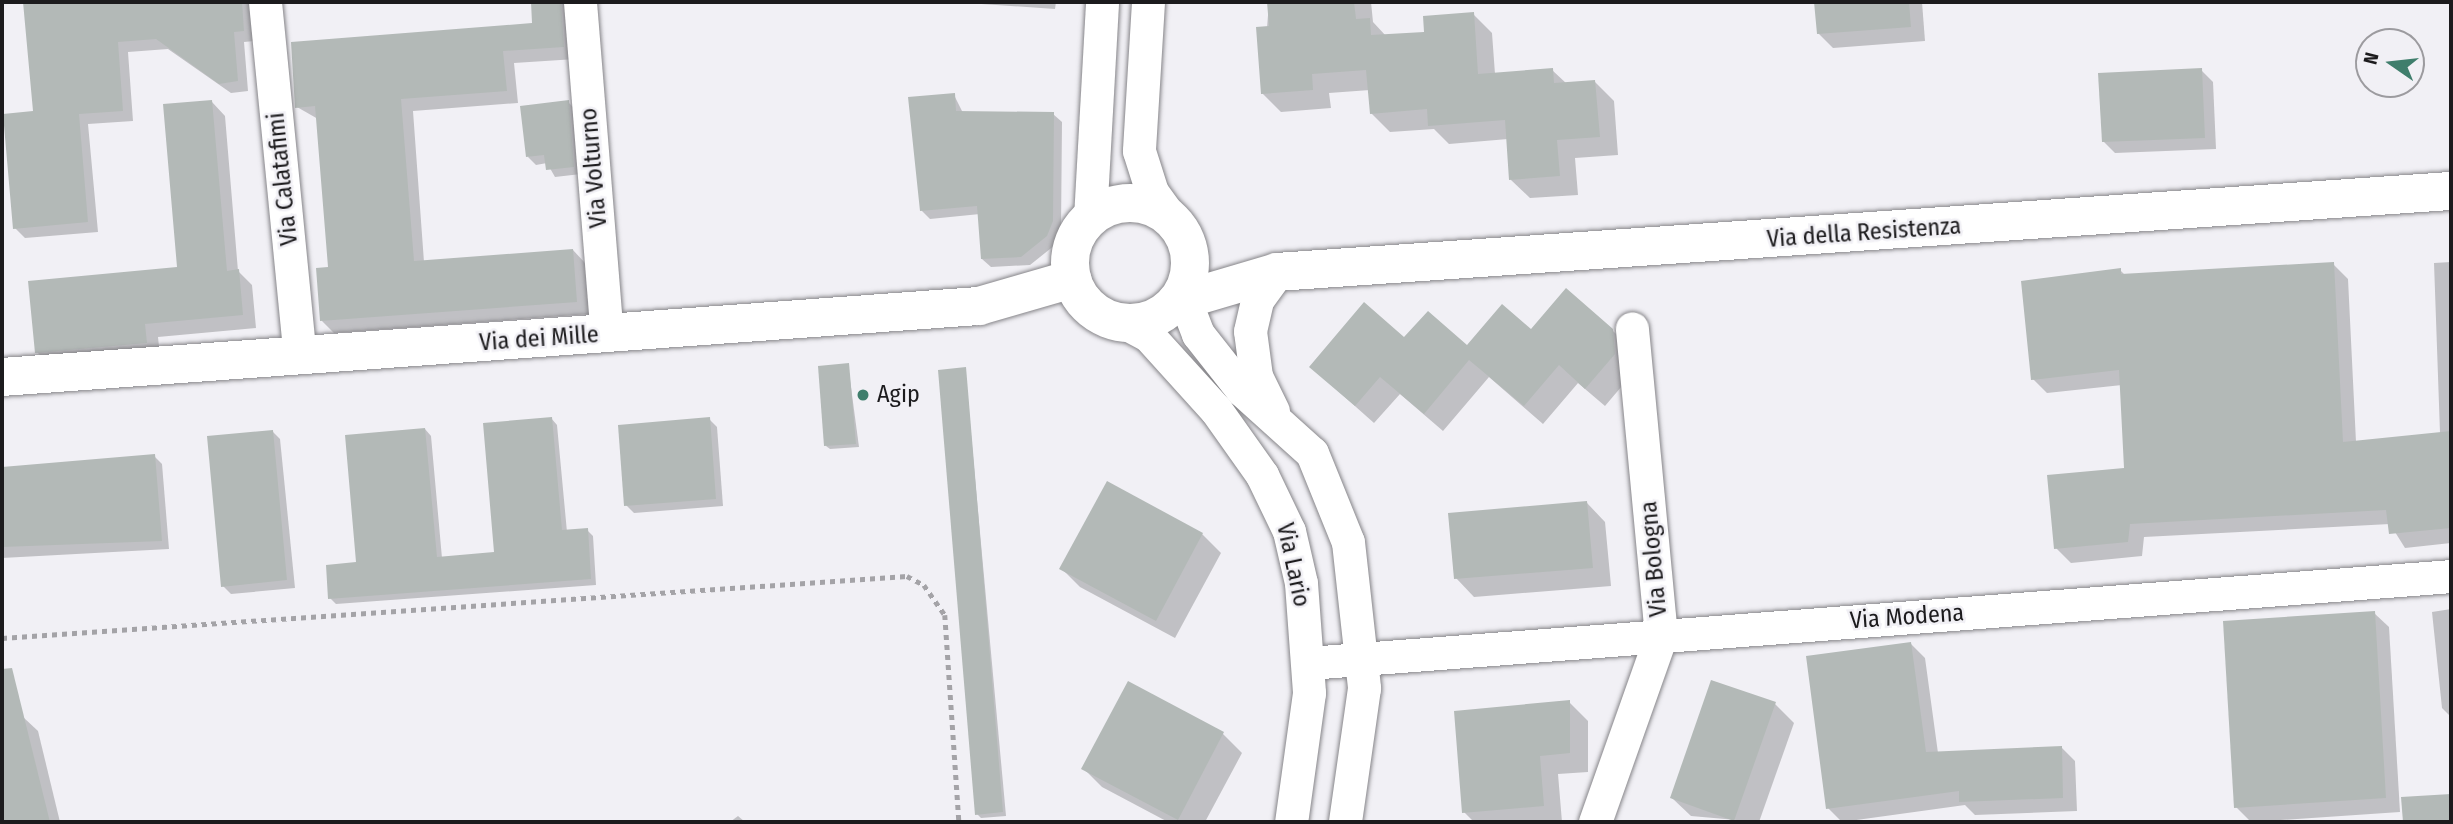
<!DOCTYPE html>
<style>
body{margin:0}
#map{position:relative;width:2453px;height:824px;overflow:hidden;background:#f1f0f5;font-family:"Fira Sans Condensed",sans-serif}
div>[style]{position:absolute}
.shadow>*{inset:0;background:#0003}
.building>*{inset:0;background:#b3b9b7}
.path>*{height:4.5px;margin-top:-2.25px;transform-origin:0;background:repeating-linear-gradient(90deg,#a4a3a7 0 5px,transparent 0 10px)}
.roads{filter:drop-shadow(0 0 2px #868589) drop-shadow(0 0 2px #868589)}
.street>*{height:33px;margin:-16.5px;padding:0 16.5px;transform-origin:16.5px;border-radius:16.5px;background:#fff}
.secondary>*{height:38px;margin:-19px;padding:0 19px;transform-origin:19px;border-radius:19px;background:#fff}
.secondary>.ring{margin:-19px;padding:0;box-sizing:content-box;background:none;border:38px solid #fff;border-radius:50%}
.dots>*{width:19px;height:19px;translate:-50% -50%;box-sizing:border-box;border:4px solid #f1f0f5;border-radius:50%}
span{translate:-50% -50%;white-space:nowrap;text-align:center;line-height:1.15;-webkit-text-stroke:5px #f1f0f5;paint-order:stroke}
.street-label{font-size:24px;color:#1c1b1d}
.poi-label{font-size:24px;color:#1c1b1d}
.left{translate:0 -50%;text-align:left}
.frame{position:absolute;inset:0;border:4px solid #1c1b1d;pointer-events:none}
.north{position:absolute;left:2355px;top:28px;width:70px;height:70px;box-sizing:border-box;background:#f1f0f5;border:2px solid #9c9b9f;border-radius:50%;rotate:284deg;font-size:19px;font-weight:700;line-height:28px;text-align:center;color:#1c1b1d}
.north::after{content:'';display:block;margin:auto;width:24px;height:32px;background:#3f7e6c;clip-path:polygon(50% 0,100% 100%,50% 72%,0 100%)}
</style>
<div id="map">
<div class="shadow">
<div style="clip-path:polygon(25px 2px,251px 2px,254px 41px,244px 42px,248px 91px,231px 93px,168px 49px,128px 52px,133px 121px,88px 124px,98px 232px,25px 238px,15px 228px,35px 113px)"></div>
<div style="clip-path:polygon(533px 2px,572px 2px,576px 59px,514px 63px,518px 103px,413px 111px,424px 262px,573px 250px,585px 263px,589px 314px,334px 333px,322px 321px,330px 269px,318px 119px,297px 107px,534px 24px)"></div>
<div style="clip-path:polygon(952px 2px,1056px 2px,1055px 9px)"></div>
<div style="clip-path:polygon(1269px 2px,1371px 2px,1373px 22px,1386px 36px,1426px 33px,1473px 14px,1492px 33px,1495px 74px,1552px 70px,1567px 84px,1595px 82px,1614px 101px,1618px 155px,1575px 158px,1578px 195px,1530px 198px,1511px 180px,1508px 139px,1449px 144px,1434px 129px,1390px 132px,1371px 113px,1370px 90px,1329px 93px,1331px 108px,1281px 112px,1262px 93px)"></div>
<div style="clip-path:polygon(1816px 2px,1922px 2px,1925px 41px,1833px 48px,1818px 33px)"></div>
<div style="clip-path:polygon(2201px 70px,2213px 82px,2216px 149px,2115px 153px,2103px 141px)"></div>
<div style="clip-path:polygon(954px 95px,963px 113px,1053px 114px,1062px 122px,1061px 230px,1055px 245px,1030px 265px,991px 267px,982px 259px,980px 214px,930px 219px,922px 211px)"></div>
<div style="clip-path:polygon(212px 102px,225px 116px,238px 271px,252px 285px,256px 328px,158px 337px,160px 356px,51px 366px,37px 352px,179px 269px)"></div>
<div style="clip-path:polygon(568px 102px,576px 110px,581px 174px,555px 177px,547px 163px,536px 165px,528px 157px)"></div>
<div style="clip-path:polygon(2451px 262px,2451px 543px,2405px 548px,2390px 524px,2144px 537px,2142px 556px,2071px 563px,2056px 548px,2126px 469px,2122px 385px,2047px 393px,2033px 379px,2120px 270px,2125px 275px,2333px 264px,2348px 279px,2356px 442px,2440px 433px,2434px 263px)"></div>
<div style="clip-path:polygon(1612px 330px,1631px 349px,1633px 373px,1605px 406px,1578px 383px,1543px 424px,1489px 377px,1443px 431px,1400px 394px,1374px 423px,1311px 367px,1404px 340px,1468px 348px,1531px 331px)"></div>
<div style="clip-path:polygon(848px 365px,859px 447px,830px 449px,826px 446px)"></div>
<div style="clip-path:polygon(965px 369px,1006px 816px,981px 818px,977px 814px)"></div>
<div style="clip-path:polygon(551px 418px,557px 425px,567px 532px,587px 530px,593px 536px,596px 585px,336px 604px,330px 598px,358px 564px,425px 429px,431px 436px,442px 558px,496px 554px)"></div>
<div style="clip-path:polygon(709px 419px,717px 427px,723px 506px,634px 513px,626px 505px)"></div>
<div style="clip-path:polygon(272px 431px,280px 439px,295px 588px,231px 594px,223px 586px)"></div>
<div style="clip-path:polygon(154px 456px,162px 464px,169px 549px,2px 558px,2px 470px)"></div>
<div style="clip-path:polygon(1587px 503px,1605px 522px,1611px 586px,1474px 597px,1456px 578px)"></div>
<div style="clip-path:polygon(1202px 534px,1221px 553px,1175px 638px,1080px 587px,1061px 568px)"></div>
<div style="clip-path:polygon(2451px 609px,2451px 717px,2442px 708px,2432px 612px)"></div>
<div style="clip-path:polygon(2374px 613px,2389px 627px,2400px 812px,2251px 822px,2236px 807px)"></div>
<div style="clip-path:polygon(1911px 644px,1925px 658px,1938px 753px,2061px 747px,2075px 761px,2077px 811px,1975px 815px,1965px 805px,1842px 822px,1828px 808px)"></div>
<div style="clip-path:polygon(1128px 684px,1223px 734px,1242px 753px,1205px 822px,1168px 822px,1102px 787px,1083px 768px)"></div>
<div style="clip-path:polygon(1569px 702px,1588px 721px,1588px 772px,1558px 774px,1562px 822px,1474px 822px,1464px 812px)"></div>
<div style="clip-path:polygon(1775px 704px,1794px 723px,1759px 822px,1691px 816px,1672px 798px)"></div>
<div style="clip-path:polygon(23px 717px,38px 731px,60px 822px,2px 822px,2px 722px)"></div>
<div style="clip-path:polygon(738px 816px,745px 822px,730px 822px)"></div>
</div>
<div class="building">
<div style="clip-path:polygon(23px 2px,242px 2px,244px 31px,234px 32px,238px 81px,219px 84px,156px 39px,118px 42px,123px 111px,79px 114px,88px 222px,13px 229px,3px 114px,33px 111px)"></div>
<div style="clip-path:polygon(531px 2px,561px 2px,564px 47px,503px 51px,507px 91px,401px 99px,414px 261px,573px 249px,577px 302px,320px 321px,316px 268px,328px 267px,315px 106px,295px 108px,291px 42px,532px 23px)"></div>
<div style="clip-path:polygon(1267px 2px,1354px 2px,1356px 19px,1370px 18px,1371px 35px,1424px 32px,1423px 16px,1474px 12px,1478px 74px,1553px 68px,1554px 83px,1595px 80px,1600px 137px,1557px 140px,1560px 176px,1509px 180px,1505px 120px,1428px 126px,1427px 109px,1370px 114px,1366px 70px,1312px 74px,1313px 90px,1261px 94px,1256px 27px,1269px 26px)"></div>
<div style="clip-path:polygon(1814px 2px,1909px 2px,1911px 27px,1817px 34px)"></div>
<div style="clip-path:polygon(2202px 68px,2205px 138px,2102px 142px,2098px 73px)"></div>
<div style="clip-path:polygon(955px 93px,956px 111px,1054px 112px,1053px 221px,1047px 236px,1021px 257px,981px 259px,977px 206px,920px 211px,908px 97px)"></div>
<div style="clip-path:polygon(212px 100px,227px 271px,239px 269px,243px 315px,145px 324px,147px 343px,35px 353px,28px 281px,177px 267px,163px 104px)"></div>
<div style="clip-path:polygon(569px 100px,574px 167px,546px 170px,544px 155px,526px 157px,520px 106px)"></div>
<div style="clip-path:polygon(2334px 262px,2343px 442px,2451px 431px,2451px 528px,2389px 534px,2386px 510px,2130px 524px,2128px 542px,2054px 549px,2047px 475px,2124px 468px,2119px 370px,2031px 380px,2021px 281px,2121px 268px,2121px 274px)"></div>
<div style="clip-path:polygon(1566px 288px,1613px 329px,1615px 354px,1585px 389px,1559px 365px,1524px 406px,1469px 360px,1424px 414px,1380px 377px,1355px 406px,1309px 367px,1364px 302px,1404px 337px,1428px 311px,1467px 345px,1502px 304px,1531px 329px)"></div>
<div style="clip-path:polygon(849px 363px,856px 444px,824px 446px,818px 366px)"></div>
<div style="clip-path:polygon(966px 367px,1003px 812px,975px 815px,938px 370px)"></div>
<div style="clip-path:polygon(552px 417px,562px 530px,588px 528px,591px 579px,328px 599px,326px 565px,356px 562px,345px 435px,425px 428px,437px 557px,494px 552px,483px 423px)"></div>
<div style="clip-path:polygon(710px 417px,716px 499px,624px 506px,618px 425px)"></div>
<div style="clip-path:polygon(273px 430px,287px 580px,221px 587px,207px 436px)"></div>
<div style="clip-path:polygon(155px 454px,162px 541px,2px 547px,2px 467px)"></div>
<div style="clip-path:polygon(1107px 481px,1203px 533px,1156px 621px,1059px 569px)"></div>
<div style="clip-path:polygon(1587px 501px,1593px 568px,1454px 579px,1448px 513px)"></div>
<div style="clip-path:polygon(2375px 611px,2386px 798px,2234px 808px,2223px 621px)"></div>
<div style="clip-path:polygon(1911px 642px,1926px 752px,2062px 746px,2063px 798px,1959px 802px,1959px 791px,1826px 809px,1806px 656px)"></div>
<div style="clip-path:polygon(12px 668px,50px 822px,2px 822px,2px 669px)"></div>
<div style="clip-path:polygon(1711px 680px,1776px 702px,1734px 821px,1670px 798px)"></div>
<div style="clip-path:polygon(1128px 681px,1224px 732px,1178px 820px,1081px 769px)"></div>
<div style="clip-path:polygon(1570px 700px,1570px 753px,1540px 756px,1544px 806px,1462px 813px,1454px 711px)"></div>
<div style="clip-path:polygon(2451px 794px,2451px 822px,2403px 822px,2401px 797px)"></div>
</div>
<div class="path">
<div style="left:2px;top:638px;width:907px;rotate:-3.92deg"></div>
<div style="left:907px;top:576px;width:19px;rotate:28deg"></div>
<div style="left:924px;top:585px;width:37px;rotate:55deg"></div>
<div style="left:945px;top:615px;width:207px;rotate:86.1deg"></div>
</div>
<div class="roads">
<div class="street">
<div style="left:265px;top:2px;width:356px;rotate:84.4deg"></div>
<div style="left:580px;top:2px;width:333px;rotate:85.4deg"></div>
<div style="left:1148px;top:2px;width:149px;rotate:93.5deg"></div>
<div style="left:1139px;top:151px;width:43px;rotate:72.4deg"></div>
<div style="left:1152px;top:192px;width:36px;rotate:54deg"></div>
<div style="left:1090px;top:218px;width:216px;rotate:-86.8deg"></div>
<div style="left:1188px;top:281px;width:27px;rotate:90deg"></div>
<div style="left:1188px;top:308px;width:28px;rotate:69deg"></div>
<div style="left:1198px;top:334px;width:71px;rotate:51.8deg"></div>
<div style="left:1242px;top:390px;width:94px;rotate:42deg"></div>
<div style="left:1312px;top:453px;width:96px;rotate:68deg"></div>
<div style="left:1348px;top:542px;width:147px;rotate:83.7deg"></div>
<div style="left:1364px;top:688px;width:135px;rotate:98.1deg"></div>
<div style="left:1125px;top:323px;width:26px;rotate:28deg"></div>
<div style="left:1148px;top:335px;width:101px;rotate:47.8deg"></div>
<div style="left:1216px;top:410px;width:80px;rotate:54.7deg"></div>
<div style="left:1262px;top:475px;width:62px;rotate:64.3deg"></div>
<div style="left:1289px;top:531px;width:53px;rotate:77deg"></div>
<div style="left:1301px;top:583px;width:110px;rotate:85.8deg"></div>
<div style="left:1309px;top:693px;width:130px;rotate:97.9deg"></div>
<div style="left:1273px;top:411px;width:39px;rotate:-116deg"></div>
<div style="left:1256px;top:376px;width:45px;rotate:-97.6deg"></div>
<div style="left:1250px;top:331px;width:32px;rotate:-77deg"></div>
<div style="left:1257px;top:300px;width:34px;rotate:-54deg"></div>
<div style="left:1308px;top:663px;width:1146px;rotate:-4.35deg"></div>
<div style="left:1595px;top:822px;width:197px;rotate:-70.5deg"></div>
<div style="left:1661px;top:636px;width:309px;rotate:-95.4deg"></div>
</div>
<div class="secondary">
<div class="ring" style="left:1070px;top:203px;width:82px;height:82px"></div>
<div style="left:1176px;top:302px;width:105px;rotate:-16.5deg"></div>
<div style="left:1277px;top:272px;width:1177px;rotate:-3.95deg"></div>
<div style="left:2px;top:377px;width:980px;rotate:-4.16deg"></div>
<div style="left:979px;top:306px;width:97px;rotate:-16.2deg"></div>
</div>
</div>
<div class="dots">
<div style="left:863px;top:395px;background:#3f7e6c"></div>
</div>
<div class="street-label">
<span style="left:594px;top:168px;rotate:-95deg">Via Volturno</span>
<span style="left:283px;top:179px;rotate:-96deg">Via Calatafimi</span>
<span style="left:1864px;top:233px;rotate:-4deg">Via della Resistenza</span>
<span style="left:539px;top:339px;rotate:-4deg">Via dei Mille</span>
<span style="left:1654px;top:559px;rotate:-95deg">Via Bologna</span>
<span style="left:1293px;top:565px;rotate:78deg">Via Lario</span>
<span style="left:1907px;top:617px;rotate:-4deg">Via Modena</span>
</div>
<div class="poi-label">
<span class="left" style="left:877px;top:395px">Agip</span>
</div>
<div class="frame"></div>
<div class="north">N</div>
</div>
